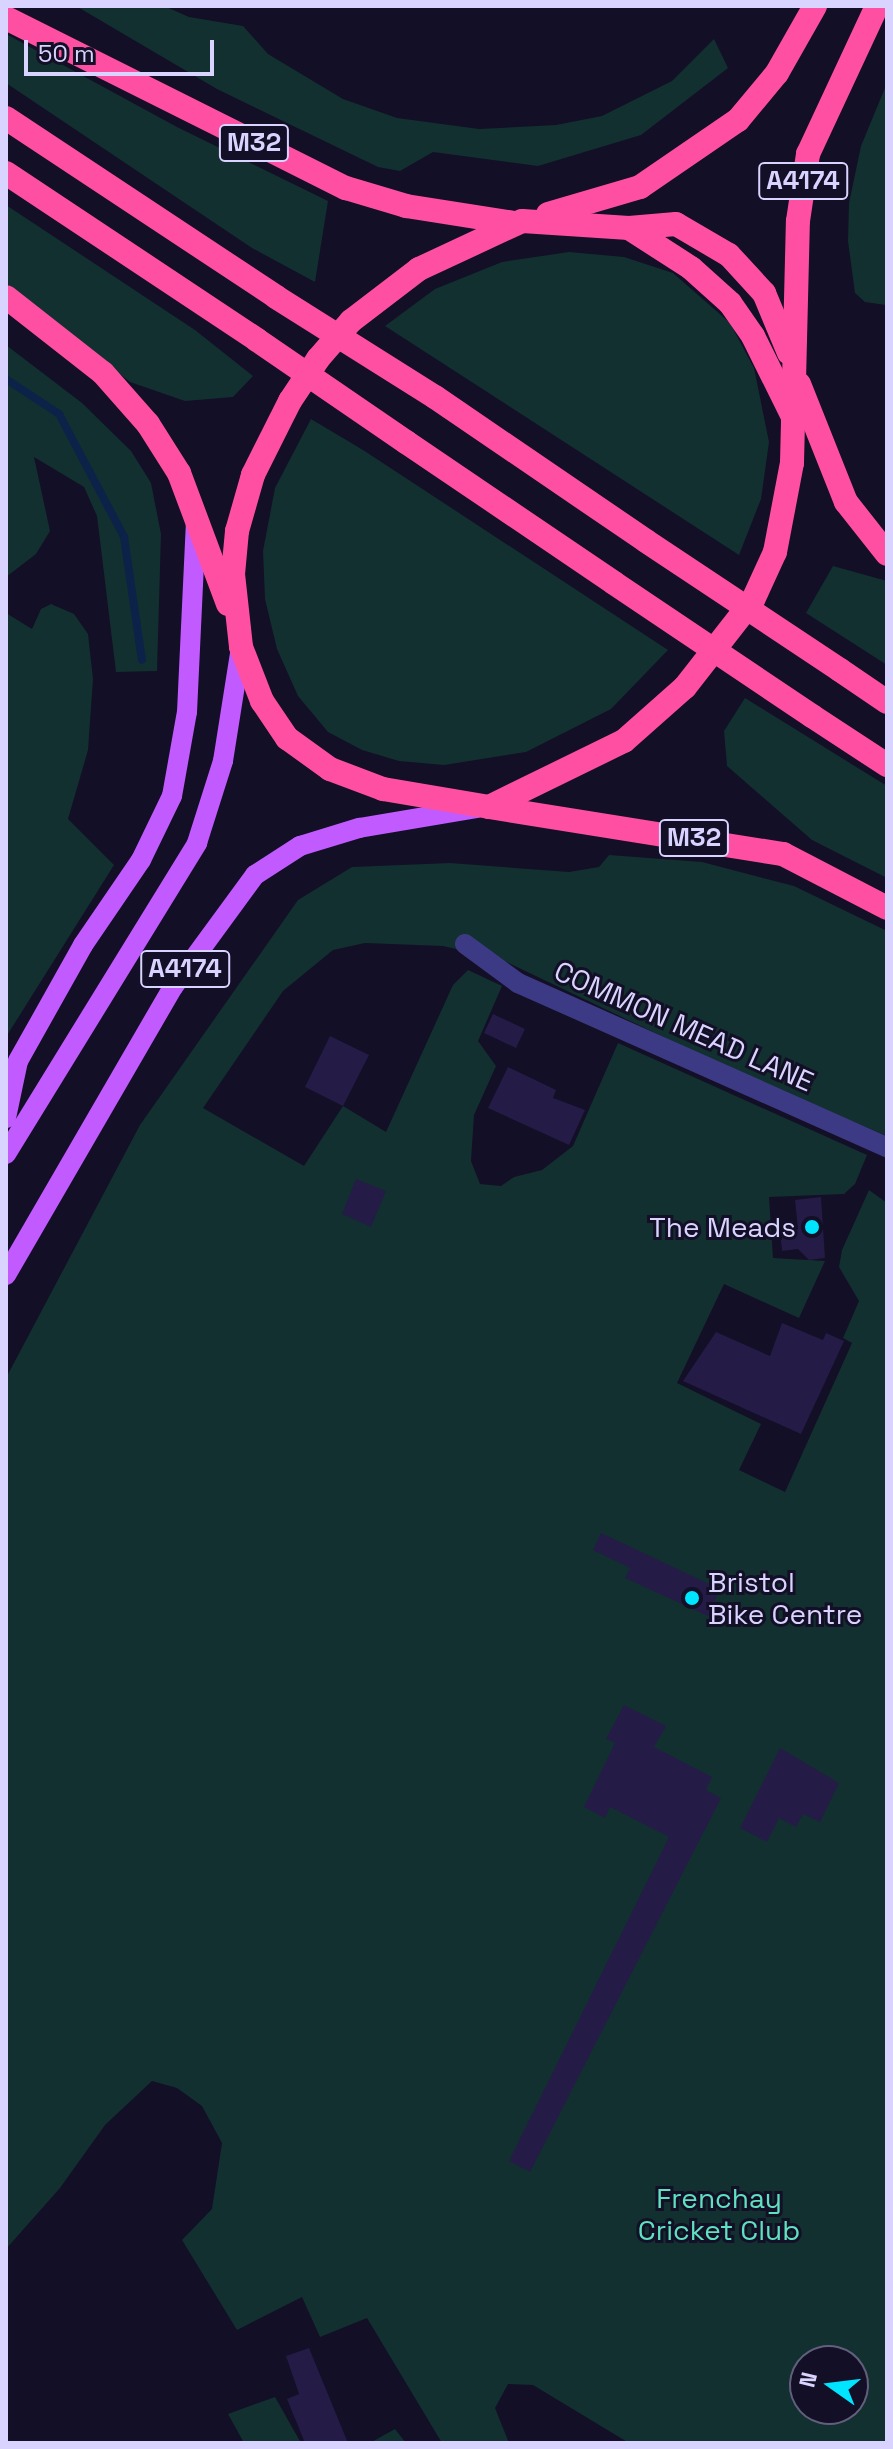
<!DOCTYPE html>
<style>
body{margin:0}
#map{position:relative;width:893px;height:2449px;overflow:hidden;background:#130f26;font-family:"Space Grotesk",sans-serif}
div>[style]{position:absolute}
.green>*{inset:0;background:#12302f}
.stream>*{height:8px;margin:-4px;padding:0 4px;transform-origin:4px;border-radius:4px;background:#0c2248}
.building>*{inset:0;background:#241b47}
.minor>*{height:20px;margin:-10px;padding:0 10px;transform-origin:10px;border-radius:10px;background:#3d3a85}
.major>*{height:20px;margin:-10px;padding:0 10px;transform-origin:10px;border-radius:10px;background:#c25bff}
.highway>*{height:24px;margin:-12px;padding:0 12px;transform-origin:12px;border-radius:12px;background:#ff4fa3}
.highway-bridge>*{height:24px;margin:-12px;padding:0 12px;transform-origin:12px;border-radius:12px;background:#ff4fa3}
.dots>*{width:22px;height:22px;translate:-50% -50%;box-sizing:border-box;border:4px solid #130f26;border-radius:50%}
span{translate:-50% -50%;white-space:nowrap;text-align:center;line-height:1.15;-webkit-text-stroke:6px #130f26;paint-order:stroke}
.shield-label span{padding:2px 6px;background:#130f26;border:2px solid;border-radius:6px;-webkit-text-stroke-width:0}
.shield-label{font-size:26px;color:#d9d4ff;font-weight:700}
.street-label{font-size:28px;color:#d9d4ff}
.poi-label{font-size:28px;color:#d9d4ff}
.right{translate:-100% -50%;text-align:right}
.left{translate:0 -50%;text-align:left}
.park-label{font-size:28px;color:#5fe0c0}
.frame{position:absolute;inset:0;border:8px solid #d9d4ff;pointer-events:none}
.north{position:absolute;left:789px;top:2345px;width:80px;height:80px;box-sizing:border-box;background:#130f26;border:2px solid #625e7d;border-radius:50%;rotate:284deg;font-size:22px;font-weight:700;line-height:32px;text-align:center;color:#d9d4ff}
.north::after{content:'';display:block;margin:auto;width:28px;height:36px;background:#00e5ff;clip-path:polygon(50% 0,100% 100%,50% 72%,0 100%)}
.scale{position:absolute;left:24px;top:40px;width:190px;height:36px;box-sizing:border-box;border:4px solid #d9d4ff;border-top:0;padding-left:10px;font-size:24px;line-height:28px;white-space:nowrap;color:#d9d4ff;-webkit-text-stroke:6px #130f26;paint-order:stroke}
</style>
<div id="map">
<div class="green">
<div style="clip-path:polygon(76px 6px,164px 6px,189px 17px,243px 26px,268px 54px,343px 99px,397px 118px,479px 129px,556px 125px,602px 116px,672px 81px,714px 39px,728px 68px,641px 135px,538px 166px,433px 152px,400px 171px,378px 167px,217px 89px)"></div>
<div style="clip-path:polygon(6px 34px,177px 127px,328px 201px,315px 282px,252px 248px,6px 83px)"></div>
<div style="clip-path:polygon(887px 83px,887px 302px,886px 305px,865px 302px,855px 293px,848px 241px,849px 203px,861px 146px)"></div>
<div style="clip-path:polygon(6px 205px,195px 330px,253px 376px,233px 397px,185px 401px,130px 382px,6px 283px)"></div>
<div style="clip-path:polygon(569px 252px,624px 257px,673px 273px,730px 323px,754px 368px,769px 442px,761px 499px,739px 555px,385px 326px,435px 289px,502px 262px)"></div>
<div style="clip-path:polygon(6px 345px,82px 403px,131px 451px,151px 483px,161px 534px,157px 671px,116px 672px,97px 516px,84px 487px,34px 457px,50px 531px,36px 554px,6px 577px)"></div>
<div style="clip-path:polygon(311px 419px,363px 450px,668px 650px,611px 709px,526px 752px,444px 765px,399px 761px,362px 750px,328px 732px,298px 696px,277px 649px,265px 599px,263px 551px,275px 488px)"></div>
<div style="clip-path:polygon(833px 566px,887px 581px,887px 665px,806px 613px)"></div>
<div style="clip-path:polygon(51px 604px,74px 614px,88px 634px,93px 679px,88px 750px,68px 819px,114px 865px,6px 1037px,6px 613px,32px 629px,41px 609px)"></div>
<div style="clip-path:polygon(745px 698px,887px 786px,887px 878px,812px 840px,727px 766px,724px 731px)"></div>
<div style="clip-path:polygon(evenodd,609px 855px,702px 862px,794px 886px,887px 931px,887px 1136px,733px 1070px,500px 959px,443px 946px,365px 943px,333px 950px,283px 991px,203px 1108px,304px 1166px,343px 1106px,386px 1132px,453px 985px,468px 970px,502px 986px,478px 1041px,496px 1066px,474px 1115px,471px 1161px,480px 1184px,501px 1186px,514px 1177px,542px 1170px,573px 1146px,618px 1043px,867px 1155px,855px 1184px,844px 1194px,769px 1197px,773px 1258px,825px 1261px,799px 1318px,724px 1284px,677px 1383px,761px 1424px,739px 1470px,785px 1492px,852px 1343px,843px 1338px,859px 1301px,839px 1267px,842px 1250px,869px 1190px,887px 1203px,887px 2443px,629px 2443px,533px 2385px,508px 2384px,495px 2408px,509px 2443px,442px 2443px,367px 2318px,320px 2337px,302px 2297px,237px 2330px,182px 2240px,212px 2209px,222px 2143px,202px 2106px,177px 2088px,152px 2081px,105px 2125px,60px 2188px,6px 2249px,6px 1378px,140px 1125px,298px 900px,352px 867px,450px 863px,569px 872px,599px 867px,609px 855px,805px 2361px,853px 2361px,853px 2409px,805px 2409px,805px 2361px)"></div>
<div style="clip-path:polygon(275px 2397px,301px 2443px,244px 2443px,228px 2414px)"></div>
<div style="clip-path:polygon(395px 2429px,406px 2443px,370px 2443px,377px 2439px)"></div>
</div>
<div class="stream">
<div style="left:6px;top:379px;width:64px;rotate:33.4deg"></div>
<div style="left:59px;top:414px;width:139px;rotate:62.1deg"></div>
<div style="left:124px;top:537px;width:124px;rotate:81.7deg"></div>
</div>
<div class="building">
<div style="clip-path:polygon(493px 1014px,525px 1029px,516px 1048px,484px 1033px)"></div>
<div style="clip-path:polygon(330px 1036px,369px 1055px,343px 1106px,305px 1087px)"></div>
<div style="clip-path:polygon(508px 1067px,556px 1090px,553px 1098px,585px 1110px,569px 1145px,488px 1108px)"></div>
<div style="clip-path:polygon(356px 1179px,386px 1191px,371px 1227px,342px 1214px)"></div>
<div style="clip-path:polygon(821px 1197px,825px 1258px,809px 1260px,798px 1249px,782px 1251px,780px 1231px,798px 1229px,795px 1200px)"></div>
<div style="clip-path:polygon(782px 1323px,823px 1340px,826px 1333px,844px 1341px,801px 1434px,683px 1381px,716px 1332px,770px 1356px)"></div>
<div style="clip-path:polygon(601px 1533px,720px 1589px,708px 1616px,625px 1578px,630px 1568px,593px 1550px)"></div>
<div style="clip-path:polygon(624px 1705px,666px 1726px,654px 1747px,712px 1777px,706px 1790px,721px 1798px,530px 2172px,509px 2161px,669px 1837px,610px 1807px,605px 1818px,584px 1807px,615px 1743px,606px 1739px)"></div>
<div style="clip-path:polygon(780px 1748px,839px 1783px,820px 1822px,803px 1814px,796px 1827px,779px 1818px,767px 1842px,740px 1828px)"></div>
<div style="clip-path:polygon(309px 2348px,348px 2443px,305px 2443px,287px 2399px,299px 2394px,286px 2356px)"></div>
</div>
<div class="minor">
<div style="left:465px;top:944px;width:66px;rotate:36.3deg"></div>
<div style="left:518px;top:983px;width:404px;rotate:24deg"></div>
</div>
<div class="major">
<div style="left:6px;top:1118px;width:58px;rotate:-78.1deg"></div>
<div style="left:18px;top:1061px;width:133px;rotate:-60.7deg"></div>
<div style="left:83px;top:945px;width:103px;rotate:-55.7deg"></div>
<div style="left:141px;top:860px;width:71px;rotate:-64.2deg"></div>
<div style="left:172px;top:796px;width:85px;rotate:-79.9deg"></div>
<div style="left:187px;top:712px;width:189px;rotate:-87.3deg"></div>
<div style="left:6px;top:1154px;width:365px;rotate:-58.4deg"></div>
<div style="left:197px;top:843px;width:86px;rotate:-72.4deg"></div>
<div style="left:223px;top:761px;width:115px;rotate:-81deg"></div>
<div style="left:6px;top:1275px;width:333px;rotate:-59.9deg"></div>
<div style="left:173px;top:987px;width:139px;rotate:-53.8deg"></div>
<div style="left:255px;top:875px;width:54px;rotate:-32.8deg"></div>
<div style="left:300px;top:846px;width:62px;rotate:-17deg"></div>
<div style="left:359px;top:828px;width:120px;rotate:-9.6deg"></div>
</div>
<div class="highway">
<div style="left:6px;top:18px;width:380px;rotate:26.6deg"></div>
<div style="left:346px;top:188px;width:63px;rotate:16.7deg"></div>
<div style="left:406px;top:206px;width:110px;rotate:8.9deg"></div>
<div style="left:6px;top:118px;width:324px;rotate:33.5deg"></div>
<div style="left:6px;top:173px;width:301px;rotate:33.6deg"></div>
<div style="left:548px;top:214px;width:96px;rotate:-16.4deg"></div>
<div style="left:640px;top:187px;width:119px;rotate:-34.4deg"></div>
<div style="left:738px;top:120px;width:61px;rotate:-50.3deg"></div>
<div style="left:777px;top:73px;width:77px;rotate:-60.4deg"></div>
<div style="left:629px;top:228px;width:47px;rotate:-4.9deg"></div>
<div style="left:676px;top:224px;width:61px;rotate:30.3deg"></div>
<div style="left:729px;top:255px;width:52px;rotate:47.4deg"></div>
<div style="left:764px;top:293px;width:65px;rotate:67.4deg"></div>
<div style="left:6px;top:297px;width:123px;rotate:38.1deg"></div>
<div style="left:103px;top:373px;width:68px;rotate:48.6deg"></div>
<div style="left:148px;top:424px;width:58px;rotate:57.7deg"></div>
<div style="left:179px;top:473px;width:140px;rotate:69.5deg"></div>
<div style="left:799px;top:384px;width:127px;rotate:68.3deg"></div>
<div style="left:846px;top:502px;width:66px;rotate:51.7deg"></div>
<div style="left:435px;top:397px;width:255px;rotate:34.3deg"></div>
<div style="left:793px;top:417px;width:90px;rotate:-116.3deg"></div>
<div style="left:753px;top:336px;width:40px;rotate:-124.9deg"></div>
<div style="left:730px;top:303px;width:52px;rotate:-138.1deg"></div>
<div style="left:691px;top:268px;width:74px;rotate:-147.2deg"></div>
<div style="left:629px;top:228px;width:107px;rotate:-176.3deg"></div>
<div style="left:522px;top:221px;width:114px;rotate:155deg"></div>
<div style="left:419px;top:269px;width:86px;rotate:142.6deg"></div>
<div style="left:351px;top:321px;width:50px;rotate:131deg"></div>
<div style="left:318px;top:359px;width:50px;rotate:123.7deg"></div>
<div style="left:290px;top:401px;width:83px;rotate:116.6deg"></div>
<div style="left:253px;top:475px;width:58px;rotate:105.9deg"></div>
<div style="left:237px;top:531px;width:43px;rotate:95.3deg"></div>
<div style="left:233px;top:574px;width:73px;rotate:83.7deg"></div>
<div style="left:241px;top:647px;width:58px;rotate:68.7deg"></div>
<div style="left:262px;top:701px;width:45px;rotate:56deg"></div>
<div style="left:287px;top:738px;width:53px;rotate:35.8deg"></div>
<div style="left:330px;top:769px;width:57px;rotate:20.7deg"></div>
<div style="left:383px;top:789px;width:108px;rotate:9.6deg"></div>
<div style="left:489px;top:807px;width:150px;rotate:-26.1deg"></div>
<div style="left:624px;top:741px;width:81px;rotate:-41.5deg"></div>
<div style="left:685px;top:687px;width:110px;rotate:-52deg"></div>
<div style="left:753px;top:600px;width:53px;rotate:-65.4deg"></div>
<div style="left:775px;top:552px;width:91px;rotate:-79.2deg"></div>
<div style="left:792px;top:463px;width:242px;rotate:-88.6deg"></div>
<div style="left:798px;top:221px;width:68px;rotate:-81.5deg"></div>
<div style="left:808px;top:154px;width:163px;rotate:-65deg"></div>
<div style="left:406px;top:442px;width:251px;rotate:34.1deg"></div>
<div style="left:840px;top:670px;width:57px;rotate:34.2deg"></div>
<div style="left:812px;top:716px;width:90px;rotate:33.2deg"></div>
<div style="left:489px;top:807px;width:298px;rotate:9.1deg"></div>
<div style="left:783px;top:854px;width:117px;rotate:27.4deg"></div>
</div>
<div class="highway-bridge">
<div style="left:276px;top:297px;width:188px;rotate:32.2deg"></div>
<div style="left:257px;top:340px;width:181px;rotate:34.4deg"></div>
<div style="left:646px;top:541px;width:233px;rotate:33.6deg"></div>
<div style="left:614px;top:583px;width:239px;rotate:33.9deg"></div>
</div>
<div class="dots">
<div style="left:812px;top:1227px;background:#00e5ff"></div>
<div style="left:692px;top:1598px;background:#00e5ff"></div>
</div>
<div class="shield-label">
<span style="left:254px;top:143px">M32</span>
<span style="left:803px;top:181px">A4174</span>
<span style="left:694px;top:838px">M32</span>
<span style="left:185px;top:969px">A4174</span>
</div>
<div class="street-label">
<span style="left:684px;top:1026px;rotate:24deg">COMMON MEAD LANE</span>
</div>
<div class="poi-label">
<span class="right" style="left:796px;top:1227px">The Meads</span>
<span class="left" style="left:708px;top:1598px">Bristol<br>Bike Centre</span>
</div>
<div class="park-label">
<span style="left:719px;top:2214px">Frenchay<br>Cricket Club</span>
</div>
<div class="frame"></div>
<div class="north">N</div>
<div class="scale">50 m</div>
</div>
